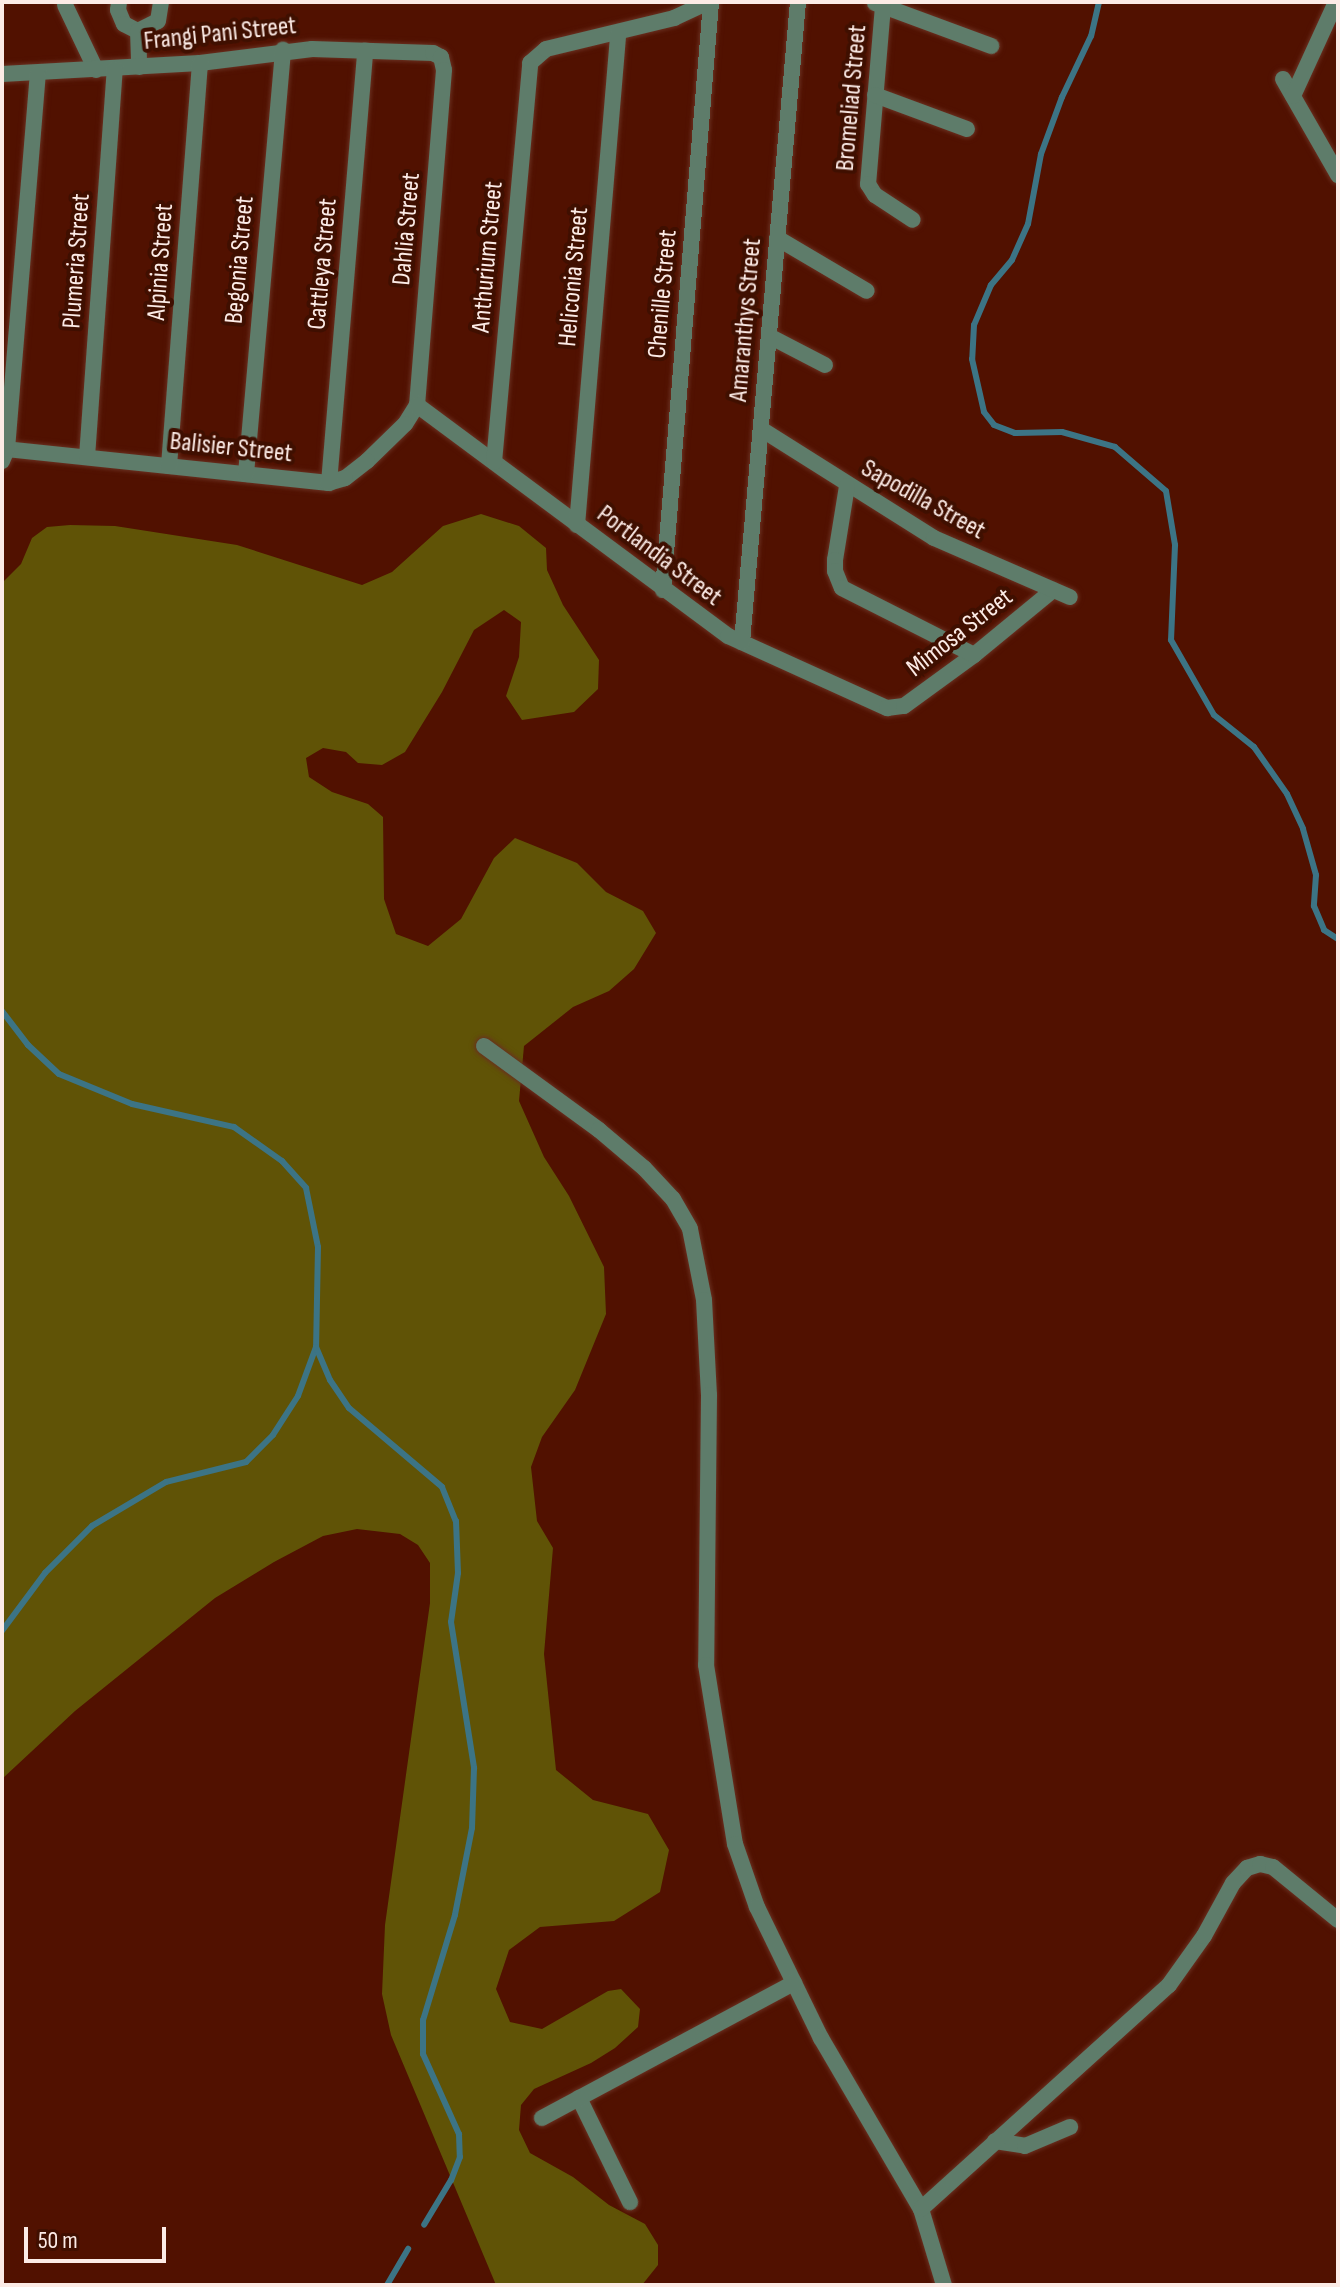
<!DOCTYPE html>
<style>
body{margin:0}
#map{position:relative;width:1340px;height:2287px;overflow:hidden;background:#511100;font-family:"Sofia Sans Condensed",sans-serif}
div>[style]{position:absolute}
.green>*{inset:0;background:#605306}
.stream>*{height:6px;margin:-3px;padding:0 3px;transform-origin:3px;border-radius:3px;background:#3c7485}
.roads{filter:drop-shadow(0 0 2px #693020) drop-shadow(0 0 2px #693020)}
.street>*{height:16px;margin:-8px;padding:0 8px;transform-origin:8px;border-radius:8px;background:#5e7c6a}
span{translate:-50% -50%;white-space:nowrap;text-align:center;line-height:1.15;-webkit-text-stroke:8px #3f0f00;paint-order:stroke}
.street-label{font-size:26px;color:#fcebe6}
.frame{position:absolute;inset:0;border:4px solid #fcebe6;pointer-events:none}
.scale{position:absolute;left:24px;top:2227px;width:142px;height:36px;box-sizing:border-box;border:4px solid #fcebe6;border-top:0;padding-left:10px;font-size:24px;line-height:28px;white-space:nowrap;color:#fcebe6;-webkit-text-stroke:6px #3f0f00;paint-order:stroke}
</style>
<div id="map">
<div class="green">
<div style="clip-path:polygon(481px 514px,519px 526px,546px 548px,547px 570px,563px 605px,599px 660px,598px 689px,574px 712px,522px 720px,506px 696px,519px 657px,521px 622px,504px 610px,474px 630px,442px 692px,405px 752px,382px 765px,358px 763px,346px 752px,323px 748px,306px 758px,309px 777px,332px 792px,368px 804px,383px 817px,384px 899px,396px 934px,428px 946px,461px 919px,494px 858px,515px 838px,577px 863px,606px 892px,643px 911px,656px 933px,634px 969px,609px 991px,573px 1007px,524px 1046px,519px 1101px,544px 1157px,569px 1196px,604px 1267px,606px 1314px,575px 1390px,542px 1437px,531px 1467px,537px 1521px,553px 1548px,544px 1654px,556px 1770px,593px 1800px,648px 1814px,669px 1850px,660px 1892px,614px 1921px,540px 1927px,509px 1950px,496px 1989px,510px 2022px,542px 2029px,608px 1991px,621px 1989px,640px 2009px,638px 2027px,615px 2048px,591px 2063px,534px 2089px,521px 2105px,519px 2130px,530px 2153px,573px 2177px,609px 2205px,645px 2224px,658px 2245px,658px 2265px,642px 2285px,496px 2285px,391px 2035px,382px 1994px,385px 1925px,430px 1603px,430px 1563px,418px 1545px,400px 1534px,357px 1529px,323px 1536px,274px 1562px,215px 1598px,75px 1711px,2px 1779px,2px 583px,21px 564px,32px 538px,47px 527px,70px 525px,115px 526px,237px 545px,362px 585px,392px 572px,443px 526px)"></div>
</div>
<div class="stream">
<div style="left:1099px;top:2px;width:35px;rotate:103deg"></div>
<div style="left:1091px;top:36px;width:68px;rotate:115.4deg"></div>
<div style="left:1062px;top:97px;width:61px;rotate:110.2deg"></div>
<div style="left:1041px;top:154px;width:71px;rotate:100.5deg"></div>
<div style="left:1028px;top:224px;width:39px;rotate:114deg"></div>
<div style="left:1012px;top:260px;width:33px;rotate:130deg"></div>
<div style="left:991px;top:285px;width:43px;rotate:113deg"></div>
<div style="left:974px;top:325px;width:34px;rotate:93deg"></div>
<div style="left:972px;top:359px;width:54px;rotate:77.2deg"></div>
<div style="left:984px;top:412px;width:16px;rotate:52deg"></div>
<div style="left:994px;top:425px;width:22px;rotate:21deg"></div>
<div style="left:1015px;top:433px;width:47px;rotate:-1.2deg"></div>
<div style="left:1062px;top:432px;width:55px;rotate:15.8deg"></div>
<div style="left:1115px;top:447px;width:67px;rotate:40.8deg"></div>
<div style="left:1166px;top:491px;width:55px;rotate:80.5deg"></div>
<div style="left:1175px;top:545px;width:95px;rotate:92.4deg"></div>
<div style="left:1171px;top:640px;width:86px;rotate:60.2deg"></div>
<div style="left:1214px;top:715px;width:51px;rotate:38.7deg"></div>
<div style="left:1254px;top:747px;width:57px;rotate:54.9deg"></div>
<div style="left:1287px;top:794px;width:38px;rotate:65deg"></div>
<div style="left:1303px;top:829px;width:48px;rotate:74.2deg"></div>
<div style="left:1316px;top:875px;width:31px;rotate:94deg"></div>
<div style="left:1314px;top:906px;width:26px;rotate:67deg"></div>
<div style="left:1324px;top:930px;width:17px;rotate:33deg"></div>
<div style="left:2px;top:1011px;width:43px;rotate:52.6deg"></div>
<div style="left:28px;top:1045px;width:42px;rotate:43.1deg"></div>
<div style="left:59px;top:1074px;width:79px;rotate:22.3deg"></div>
<div style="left:132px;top:1104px;width:105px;rotate:12.7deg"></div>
<div style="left:234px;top:1127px;width:59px;rotate:35.3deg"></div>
<div style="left:282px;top:1161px;width:36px;rotate:48deg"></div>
<div style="left:306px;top:1188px;width:60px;rotate:78.5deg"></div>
<div style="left:318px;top:1247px;width:100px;rotate:91.1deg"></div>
<div style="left:316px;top:1347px;width:52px;rotate:110.2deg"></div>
<div style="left:298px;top:1396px;width:46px;rotate:122.7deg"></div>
<div style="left:273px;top:1435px;width:38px;rotate:135deg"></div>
<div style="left:246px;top:1462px;width:82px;rotate:166deg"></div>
<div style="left:166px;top:1482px;width:86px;rotate:149.3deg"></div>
<div style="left:92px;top:1526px;width:66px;rotate:135deg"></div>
<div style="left:45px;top:1573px;width:72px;rotate:126.6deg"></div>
<div style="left:316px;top:1347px;width:36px;rotate:67deg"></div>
<div style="left:330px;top:1380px;width:34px;rotate:56deg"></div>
<div style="left:349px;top:1408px;width:122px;rotate:40.3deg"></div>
<div style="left:442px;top:1487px;width:37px;rotate:68deg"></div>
<div style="left:456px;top:1521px;width:52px;rotate:87.8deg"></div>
<div style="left:458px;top:1573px;width:49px;rotate:98.1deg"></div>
<div style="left:451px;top:1622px;width:148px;rotate:81deg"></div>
<div style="left:474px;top:1768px;width:60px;rotate:91.9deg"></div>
<div style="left:472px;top:1828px;width:89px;rotate:101.1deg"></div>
<div style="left:455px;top:1915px;width:110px;rotate:106.9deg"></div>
<div style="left:423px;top:2020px;width:34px;rotate:90deg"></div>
<div style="left:423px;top:2054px;width:88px;rotate:65.8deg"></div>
<div style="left:459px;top:2134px;width:23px;rotate:88deg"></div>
<div style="left:460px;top:2157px;width:25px;rotate:111deg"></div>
<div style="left:451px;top:2180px;width:52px;rotate:121deg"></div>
<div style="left:387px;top:2285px;width:42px;rotate:-59.7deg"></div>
</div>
<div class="roads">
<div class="street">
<div style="left:119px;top:2px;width:8px;rotate:97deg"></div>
<div style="left:118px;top:10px;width:15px;rotate:67deg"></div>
<div style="left:124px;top:24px;width:16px;rotate:27deg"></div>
<div style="left:138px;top:31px;width:22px;rotate:-27deg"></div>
<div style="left:158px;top:21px;width:19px;rotate:-81deg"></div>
<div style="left:875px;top:3px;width:124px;rotate:20.3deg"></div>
<div style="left:65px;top:5px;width:72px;rotate:64.5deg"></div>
<div style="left:883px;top:6px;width:179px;rotate:94.8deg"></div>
<div style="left:868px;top:184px;width:13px;rotate:58deg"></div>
<div style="left:875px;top:195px;width:45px;rotate:33.3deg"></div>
<div style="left:138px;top:31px;width:36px;rotate:88deg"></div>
<div style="left:2px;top:74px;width:198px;rotate:-3.2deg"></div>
<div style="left:200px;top:63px;width:113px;rotate:-7.1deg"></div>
<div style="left:312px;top:49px;width:121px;rotate:1.9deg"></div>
<div style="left:433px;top:53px;width:9px;rotate:27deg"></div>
<div style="left:441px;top:57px;width:13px;rotate:77deg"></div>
<div style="left:444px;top:70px;width:336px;rotate:94.6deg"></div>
<div style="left:417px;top:405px;width:22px;rotate:122deg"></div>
<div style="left:405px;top:424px;width:53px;rotate:135.8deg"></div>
<div style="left:367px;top:461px;width:28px;rotate:142deg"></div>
<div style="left:345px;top:478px;width:17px;rotate:163deg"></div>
<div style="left:329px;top:483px;width:324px;rotate:-174deg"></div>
<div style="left:1283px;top:79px;width:111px;rotate:60.2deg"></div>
<div style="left:875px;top:95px;width:98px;rotate:20.3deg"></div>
<div style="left:1293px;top:96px;width:103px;rotate:-65.4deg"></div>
<div style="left:777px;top:238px;width:104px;rotate:30.5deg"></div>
<div style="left:769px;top:336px;width:63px;rotate:27.4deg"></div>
<div style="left:417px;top:405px;width:387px;rotate:36.6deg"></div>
<div style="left:728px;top:636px;width:175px;rotate:24.4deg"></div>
<div style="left:887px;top:708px;width:17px;rotate:-7deg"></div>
<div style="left:904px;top:706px;width:87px;rotate:-36.1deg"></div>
<div style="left:974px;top:655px;width:102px;rotate:-39.4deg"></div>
<div style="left:761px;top:429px;width:204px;rotate:32.2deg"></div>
<div style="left:934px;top:538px;width:148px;rotate:23.5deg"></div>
<div style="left:87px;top:457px;width:389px;rotate:-85.9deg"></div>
<div style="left:2px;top:461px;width:13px;rotate:-67deg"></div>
<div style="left:7px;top:449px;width:376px;rotate:-85.3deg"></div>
<div style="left:494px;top:462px;width:401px;rotate:-84.8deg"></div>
<div style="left:530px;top:63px;width:21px;rotate:-41deg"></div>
<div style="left:546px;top:49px;width:132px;rotate:-13.6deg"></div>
<div style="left:674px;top:18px;width:38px;rotate:-25deg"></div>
<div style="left:169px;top:466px;width:404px;rotate:-85.6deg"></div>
<div style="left:246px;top:474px;width:426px;rotate:-85deg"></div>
<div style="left:329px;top:483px;width:434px;rotate:-85.2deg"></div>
<div style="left:847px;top:486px;width:75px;rotate:99.2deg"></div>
<div style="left:835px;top:560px;width:11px;rotate:90deg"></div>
<div style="left:835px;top:571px;width:18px;rotate:68deg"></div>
<div style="left:842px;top:588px;width:148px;rotate:26.9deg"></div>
<div style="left:577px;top:525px;width:494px;rotate:-85.2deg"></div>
<div style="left:663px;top:590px;width:590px;rotate:-85.33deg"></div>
<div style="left:742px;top:642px;width:642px;rotate:-85deg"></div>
<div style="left:484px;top:1046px;width:142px;rotate:36.1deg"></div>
<div style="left:599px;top:1130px;width:59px;rotate:40.2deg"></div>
<div style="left:644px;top:1168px;width:42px;rotate:46.9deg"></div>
<div style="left:673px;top:1199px;width:34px;rotate:60deg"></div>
<div style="left:690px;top:1229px;width:72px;rotate:78.8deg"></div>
<div style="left:704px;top:1300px;width:95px;rotate:87deg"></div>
<div style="left:709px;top:1395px;width:270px;rotate:90.6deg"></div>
<div style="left:706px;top:1665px;width:181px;rotate:80.8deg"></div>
<div style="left:735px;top:1844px;width:67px;rotate:70.8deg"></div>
<div style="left:757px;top:1907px;width:146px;rotate:64deg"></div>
<div style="left:821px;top:2038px;width:198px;rotate:59.7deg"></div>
<div style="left:921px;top:2209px;width:79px;rotate:73.2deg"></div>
<div style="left:579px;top:2098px;width:116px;rotate:63.9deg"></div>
<div style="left:542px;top:2118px;width:286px;rotate:-28.2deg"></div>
<div style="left:995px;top:2141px;width:30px;rotate:9deg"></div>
<div style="left:1025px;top:2146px;width:49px;rotate:-22.9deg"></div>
<div style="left:921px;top:2209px;width:334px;rotate:-42.1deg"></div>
<div style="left:1169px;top:1985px;width:60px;rotate:-54.5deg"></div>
<div style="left:1204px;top:1936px;width:60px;rotate:-61.3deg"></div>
<div style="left:1233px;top:1883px;width:21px;rotate:-47deg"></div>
<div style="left:1247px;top:1868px;width:14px;rotate:-17deg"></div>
<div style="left:1260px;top:1864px;width:13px;rotate:13deg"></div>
<div style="left:1273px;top:1867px;width:84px;rotate:39.2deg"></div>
</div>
</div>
<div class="street-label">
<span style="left:220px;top:34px;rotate:-6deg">Frangi Pani Street</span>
<span style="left:852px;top:98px;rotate:-85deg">Bromeliad Street</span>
<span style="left:407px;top:229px;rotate:-85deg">Dahlia Street</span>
<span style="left:488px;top:257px;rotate:-85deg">Anthurium Street</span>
<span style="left:240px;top:260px;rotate:-85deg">Begonia Street</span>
<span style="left:77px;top:261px;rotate:-86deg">Plumeria Street</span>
<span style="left:161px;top:262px;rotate:-86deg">Alpinia Street</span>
<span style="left:323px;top:264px;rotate:-85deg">Cattleya Street</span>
<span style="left:574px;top:277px;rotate:-85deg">Heliconia Street</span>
<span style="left:663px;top:294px;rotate:-85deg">Chenille Street</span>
<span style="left:746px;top:320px;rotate:-85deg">Amaranthys Street</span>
<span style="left:231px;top:448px;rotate:6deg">Balisier Street</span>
<span style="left:923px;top:500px;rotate:29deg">Sapodilla Street</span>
<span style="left:659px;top:556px;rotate:37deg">Portlandia Street</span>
<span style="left:960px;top:633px;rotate:-38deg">Mimosa Street</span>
</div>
<div class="frame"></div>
<div class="scale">50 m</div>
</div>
